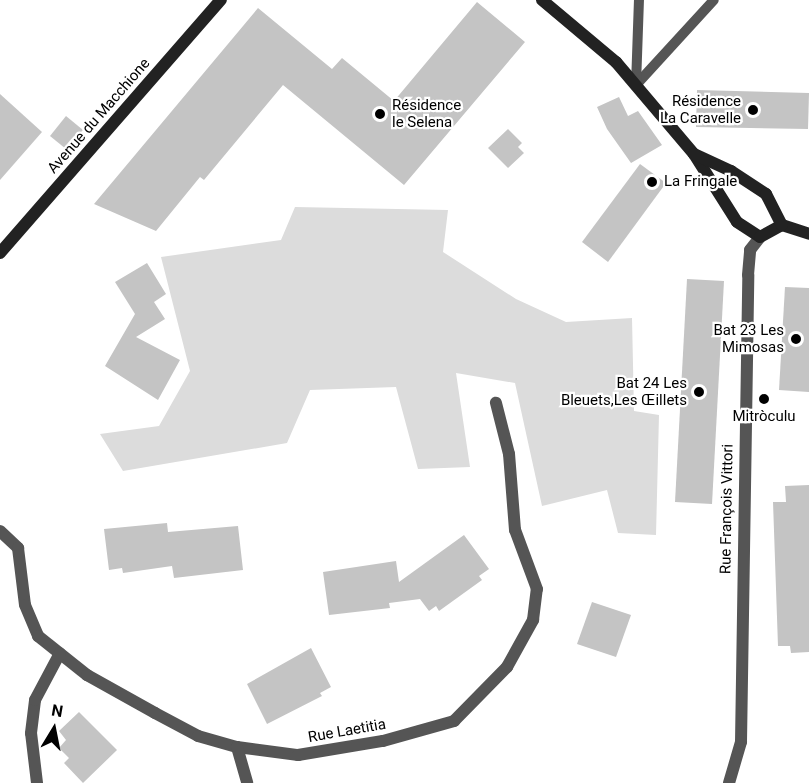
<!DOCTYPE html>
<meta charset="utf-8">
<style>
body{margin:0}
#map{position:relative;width:809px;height:783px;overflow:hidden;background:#fff;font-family:Roboto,sans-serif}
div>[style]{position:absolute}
.green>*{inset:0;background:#dcdcdc}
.building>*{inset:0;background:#c4c4c4}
.lane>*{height:10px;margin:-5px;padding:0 5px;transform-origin:5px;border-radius:5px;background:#555}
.street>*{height:12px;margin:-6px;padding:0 6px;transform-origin:6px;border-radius:6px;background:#555}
.secondary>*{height:12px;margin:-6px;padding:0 6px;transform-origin:6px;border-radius:6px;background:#222}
.dots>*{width:16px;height:16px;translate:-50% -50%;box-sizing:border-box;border:3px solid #fff;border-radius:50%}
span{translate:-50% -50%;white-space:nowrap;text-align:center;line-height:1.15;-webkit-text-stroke:4.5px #fff;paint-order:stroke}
.poi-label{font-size:15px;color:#000}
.right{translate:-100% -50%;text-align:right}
.left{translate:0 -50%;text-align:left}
.street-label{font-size:15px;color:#000}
.north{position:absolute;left:24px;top:699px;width:60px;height:60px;-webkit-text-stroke:4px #fff;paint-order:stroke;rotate:10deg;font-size:16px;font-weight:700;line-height:24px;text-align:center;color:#000}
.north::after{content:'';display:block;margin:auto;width:21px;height:27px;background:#000;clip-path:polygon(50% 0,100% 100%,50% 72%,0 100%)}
</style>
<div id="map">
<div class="green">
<div style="clip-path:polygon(295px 207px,448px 210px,443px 252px,516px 299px,566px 322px,632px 318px,634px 411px,659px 415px,656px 535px,618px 533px,607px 490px,542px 506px,515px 383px,456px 373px,470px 467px,418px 469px,396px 387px,310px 390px,287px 443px,123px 471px,100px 434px,159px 426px,190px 371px,161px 257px,281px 240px)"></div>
</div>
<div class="building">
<div style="clip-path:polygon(477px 2px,525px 42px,404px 185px,283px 85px,204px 180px,200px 177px,156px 231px,94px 204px,258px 8px,332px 69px,342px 58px,394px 101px)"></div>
<div style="clip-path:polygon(697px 90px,809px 93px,808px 129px,696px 127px)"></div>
<div style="clip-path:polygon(0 94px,42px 132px,0 180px)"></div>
<div style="clip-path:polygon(619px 97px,628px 116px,638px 111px,662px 145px,631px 163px,607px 129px,597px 107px)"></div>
<div style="clip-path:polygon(66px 116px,83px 130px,66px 149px,50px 136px)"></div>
<div style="clip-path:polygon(508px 129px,522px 143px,518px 147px,524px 153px,508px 168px,488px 148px)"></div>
<div style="clip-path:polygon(640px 164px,666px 183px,608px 262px,582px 242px)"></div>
<div style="clip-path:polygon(147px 263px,166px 294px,154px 302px,165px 319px,136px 337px,180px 360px,158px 400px,105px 366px,135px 314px,115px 282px)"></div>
<div style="clip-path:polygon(687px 279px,724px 281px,712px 504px,675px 502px)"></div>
<div style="clip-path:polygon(785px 287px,809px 288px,809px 392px,779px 390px)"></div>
<div style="clip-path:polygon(809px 485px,809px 652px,791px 653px,790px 646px,778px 646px,773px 502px,786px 502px,785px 486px)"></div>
<div style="clip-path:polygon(167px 523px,168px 532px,238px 526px,243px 570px,174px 578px,172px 566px,123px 573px,122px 568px,109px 570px,104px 529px)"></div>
<div style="clip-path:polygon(464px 535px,489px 569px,479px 576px,482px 580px,439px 611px,436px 606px,429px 611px,420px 599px,389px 603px,390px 608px,329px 615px,323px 572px,396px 561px,399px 582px)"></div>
<div style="clip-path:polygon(592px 602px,631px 615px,616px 657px,577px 644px)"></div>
<div style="clip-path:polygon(311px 648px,331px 687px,320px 693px,322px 696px,267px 724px,247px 684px)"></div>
<div style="clip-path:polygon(79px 712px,117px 750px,83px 783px,64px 763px,69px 758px,59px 748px,66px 740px,59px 731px)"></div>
</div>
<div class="lane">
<div style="left:636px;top:85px;width:115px;rotate:-47.5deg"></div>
<div style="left:636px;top:85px;width:85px;rotate:-88deg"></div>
</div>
<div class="street">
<div style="left:0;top:531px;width:25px;rotate:43deg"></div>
<div style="left:18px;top:548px;width:57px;rotate:83deg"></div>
<div style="left:25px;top:605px;width:34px;rotate:67deg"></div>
<div style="left:38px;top:636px;width:63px;rotate:38.5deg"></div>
<div style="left:87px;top:675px;width:78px;rotate:29.2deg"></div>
<div style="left:155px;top:713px;width:49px;rotate:28.1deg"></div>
<div style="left:198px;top:736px;width:41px;rotate:15.8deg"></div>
<div style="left:237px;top:747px;width:62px;rotate:7.5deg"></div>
<div style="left:298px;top:755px;width:86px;rotate:-9.4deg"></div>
<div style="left:383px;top:741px;width:74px;rotate:-15.7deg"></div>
<div style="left:454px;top:721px;width:76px;rotate:-45.5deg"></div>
<div style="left:507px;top:667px;width:54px;rotate:-61deg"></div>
<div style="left:533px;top:620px;width:31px;rotate:-83deg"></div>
<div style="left:537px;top:589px;width:63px;rotate:-110.4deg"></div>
<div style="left:515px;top:530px;width:76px;rotate:-94.5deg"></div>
<div style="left:509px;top:454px;width:53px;rotate:-104.3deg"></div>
<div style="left:237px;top:747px;width:37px;rotate:74deg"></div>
<div style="left:37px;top:783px;width:50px;rotate:-96.8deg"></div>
<div style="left:31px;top:733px;width:33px;rotate:-83deg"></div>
<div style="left:35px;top:700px;width:53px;rotate:-62deg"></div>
<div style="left:729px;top:783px;width:43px;rotate:-73.7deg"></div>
<div style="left:741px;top:742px;width:467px;rotate:-89.1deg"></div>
<div style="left:748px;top:275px;width:25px;rotate:-85deg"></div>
<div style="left:750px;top:250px;width:16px;rotate:-52deg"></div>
</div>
<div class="secondary">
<div style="left:542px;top:0;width:97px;rotate:40deg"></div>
<div style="left:616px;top:62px;width:121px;rotate:49.7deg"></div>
<div style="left:694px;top:154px;width:80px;rotate:57.7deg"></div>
<div style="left:737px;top:222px;width:27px;rotate:33deg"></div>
<div style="left:760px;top:237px;width:25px;rotate:-29deg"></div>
<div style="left:782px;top:225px;width:28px;rotate:18deg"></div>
<div style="left:694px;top:154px;width:41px;rotate:24.7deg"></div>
<div style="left:731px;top:171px;width:42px;rotate:33.3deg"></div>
<div style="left:766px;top:194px;width:35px;rotate:63deg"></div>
<div style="left:0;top:253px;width:336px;rotate:-48.9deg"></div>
</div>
<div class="dots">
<div style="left:753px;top:110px;background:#000"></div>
<div style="left:380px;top:114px;background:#000"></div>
<div style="left:652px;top:182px;background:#000"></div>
<div style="left:796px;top:339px;background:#000"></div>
<div style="left:699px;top:392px;background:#000"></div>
<div style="left:764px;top:399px;background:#000"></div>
</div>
<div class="poi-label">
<span class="right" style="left:741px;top:110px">Résidence<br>La Caravelle</span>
<span class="left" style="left:392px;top:114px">Résidence<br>le Selena</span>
<span class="left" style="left:664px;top:182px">La Fringale</span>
<span class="right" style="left:784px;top:339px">Bat 23 Les<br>Mimosas</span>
<span class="right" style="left:687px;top:392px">Bat 24 Les<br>Bleuets,Les Œillets</span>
<span style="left:764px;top:417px">Mitròculu</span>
</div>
<div class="street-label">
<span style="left:99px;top:116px;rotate:-49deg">Avenue du Macchione</span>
<span style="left:727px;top:509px;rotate:-89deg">Rue François Vittori</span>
<span style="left:347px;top:731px;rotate:-10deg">Rue Laetitia</span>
</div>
<div class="north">N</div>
</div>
